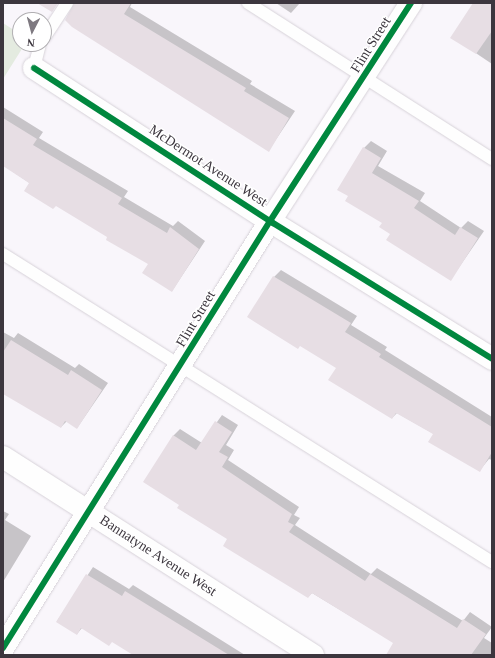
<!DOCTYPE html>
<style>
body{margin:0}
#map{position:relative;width:495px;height:658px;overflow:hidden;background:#f9f6fb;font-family:Georgia,serif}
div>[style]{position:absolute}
.green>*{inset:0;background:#e4ebe0}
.shadow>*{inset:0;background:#0003}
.building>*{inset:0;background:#e7dee4}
.roads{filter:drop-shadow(0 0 1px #d7d2d9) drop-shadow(0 0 1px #d7d2d9)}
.service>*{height:12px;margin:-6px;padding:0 6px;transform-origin:6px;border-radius:6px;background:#fefefe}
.minor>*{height:22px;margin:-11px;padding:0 11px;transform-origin:11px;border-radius:11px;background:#fefefe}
.cycleway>*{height:6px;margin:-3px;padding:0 3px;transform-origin:3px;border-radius:3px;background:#00873e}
span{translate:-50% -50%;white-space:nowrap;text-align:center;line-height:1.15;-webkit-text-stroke:3px #fff;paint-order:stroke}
.street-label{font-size:14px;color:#3c363e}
.frame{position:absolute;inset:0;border:4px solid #3c363e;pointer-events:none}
.north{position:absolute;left:12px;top:12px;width:40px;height:40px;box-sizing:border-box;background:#fff;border:1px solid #b1afb2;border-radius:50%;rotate:186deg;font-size:11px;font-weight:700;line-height:16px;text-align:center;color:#3c363e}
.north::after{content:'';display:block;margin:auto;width:14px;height:18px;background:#7e7980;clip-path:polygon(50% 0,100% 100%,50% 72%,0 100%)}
</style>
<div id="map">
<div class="green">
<div style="clip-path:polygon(3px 23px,20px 34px,20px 44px,25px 44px,3px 79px)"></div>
</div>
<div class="shadow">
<div style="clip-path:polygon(75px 3px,132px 3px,130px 7px,252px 81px,250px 84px,295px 111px,269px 150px)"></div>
<div style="clip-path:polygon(276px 3px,300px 3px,291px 13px)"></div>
<div style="clip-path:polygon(474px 3px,492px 3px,492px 64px,452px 37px)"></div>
<div style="clip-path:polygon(3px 107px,43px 132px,39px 138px,128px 191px,124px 197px,173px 226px,178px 221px,205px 241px,172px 291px,149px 264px,3px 165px)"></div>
<div style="clip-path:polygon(371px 141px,387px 151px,378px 166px,425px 193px,420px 201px,461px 228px,468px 221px,484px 231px,451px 279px,392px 233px,383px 222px,349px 196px,364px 148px)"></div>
<div style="clip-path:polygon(281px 270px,357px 316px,351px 325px,387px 347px,385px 350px,492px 417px,492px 460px,489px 459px,480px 470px,434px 434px,397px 413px,392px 418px,337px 367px,274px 277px)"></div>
<div style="clip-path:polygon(3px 332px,14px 338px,18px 333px,75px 368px,79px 364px,108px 383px,77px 428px,67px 421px,61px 427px,3px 392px)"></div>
<div style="clip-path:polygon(222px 415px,238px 425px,226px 445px,234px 450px,228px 460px,299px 507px,294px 515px,300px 518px,295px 525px,371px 574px,377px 568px,463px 621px,470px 612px,492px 627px,484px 638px,492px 643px,492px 655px,401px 655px,395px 643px,312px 593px,308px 597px,180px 504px,173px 436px,180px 429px,202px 443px)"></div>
<div style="clip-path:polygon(3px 511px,9px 514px,5px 520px,31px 536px,3px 582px)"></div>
<div style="clip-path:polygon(93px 567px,129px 589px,133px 585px,245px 655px,135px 655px,113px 641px,82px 628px,77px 634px,57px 621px)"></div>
</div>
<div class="building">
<div style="clip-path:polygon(37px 3px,58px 3px,52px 12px)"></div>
<div style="clip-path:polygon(74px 3px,131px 3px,124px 14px,246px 88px,244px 91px,289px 118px,269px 152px,72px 27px,65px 20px)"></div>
<div style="clip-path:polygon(473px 3px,492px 3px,492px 31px,476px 54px,450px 38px)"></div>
<div style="clip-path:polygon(3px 118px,37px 139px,33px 145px,122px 198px,118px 204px,167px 233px,170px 227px,199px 249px,172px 292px,142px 273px,148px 264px,106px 240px,107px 237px,56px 206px,53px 209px,24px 191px,29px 183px,3px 166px)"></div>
<div style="clip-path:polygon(363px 147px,381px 158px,372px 173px,419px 201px,414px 208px,455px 235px,460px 227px,478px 238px,451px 281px,386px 240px,390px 234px,379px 227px,382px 223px,345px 201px,348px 196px,337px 190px)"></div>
<div style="clip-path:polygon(273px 276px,351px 323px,345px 332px,381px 354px,379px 357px,492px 427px,492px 452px,480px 472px,428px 442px,433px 434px,396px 413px,392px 419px,328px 380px,336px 368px,300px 346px,298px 349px,247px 317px)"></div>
<div style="clip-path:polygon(11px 340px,68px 375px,71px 370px,102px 390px,77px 429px,65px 421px,61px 428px,3px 394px,3px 352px)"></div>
<div style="clip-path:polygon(215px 421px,232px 432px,219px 452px,228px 457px,222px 467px,292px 514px,288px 522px,294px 525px,289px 532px,365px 581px,370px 574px,457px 628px,463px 619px,486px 634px,471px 655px,386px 655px,393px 643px,312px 593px,308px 598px,223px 546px,227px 539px,177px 508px,179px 505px,143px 482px,173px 435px,196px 450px)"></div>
<div style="clip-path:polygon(86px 574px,122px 596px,125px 591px,229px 655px,133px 655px,112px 642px,109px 646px,81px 628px,77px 635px,56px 622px)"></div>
</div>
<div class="roads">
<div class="service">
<div style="left:248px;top:3px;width:290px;rotate:32.6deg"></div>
<div style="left:44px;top:38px;width:42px;rotate:-56.7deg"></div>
<div style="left:34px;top:68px;width:25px;rotate:-76deg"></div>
<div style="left:3px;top:254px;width:578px;rotate:32.21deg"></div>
</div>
<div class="minor">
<div style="left:34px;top:68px;width:285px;rotate:33deg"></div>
<div style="left:273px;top:223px;width:258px;rotate:31.8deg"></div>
<div style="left:3px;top:457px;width:368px;rotate:32.6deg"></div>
<div style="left:3px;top:648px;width:504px;rotate:-57.98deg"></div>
<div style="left:270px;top:221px;width:260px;rotate:-57.1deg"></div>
</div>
</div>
<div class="cycleway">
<div style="left:34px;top:68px;width:285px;rotate:33deg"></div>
<div style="left:273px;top:223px;width:258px;rotate:31.8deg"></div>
<div style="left:3px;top:648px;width:504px;rotate:-57.98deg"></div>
<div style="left:270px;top:221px;width:260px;rotate:-57.1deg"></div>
</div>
<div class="street-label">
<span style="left:371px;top:45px;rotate:-58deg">Flint Street</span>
<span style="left:208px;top:166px;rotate:33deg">McDermot Avenue West</span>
<span style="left:196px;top:319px;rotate:-59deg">Flint Street</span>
<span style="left:158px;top:556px;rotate:33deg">Bannatyne Avenue West</span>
</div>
<div class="frame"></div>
<div class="north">N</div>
</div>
